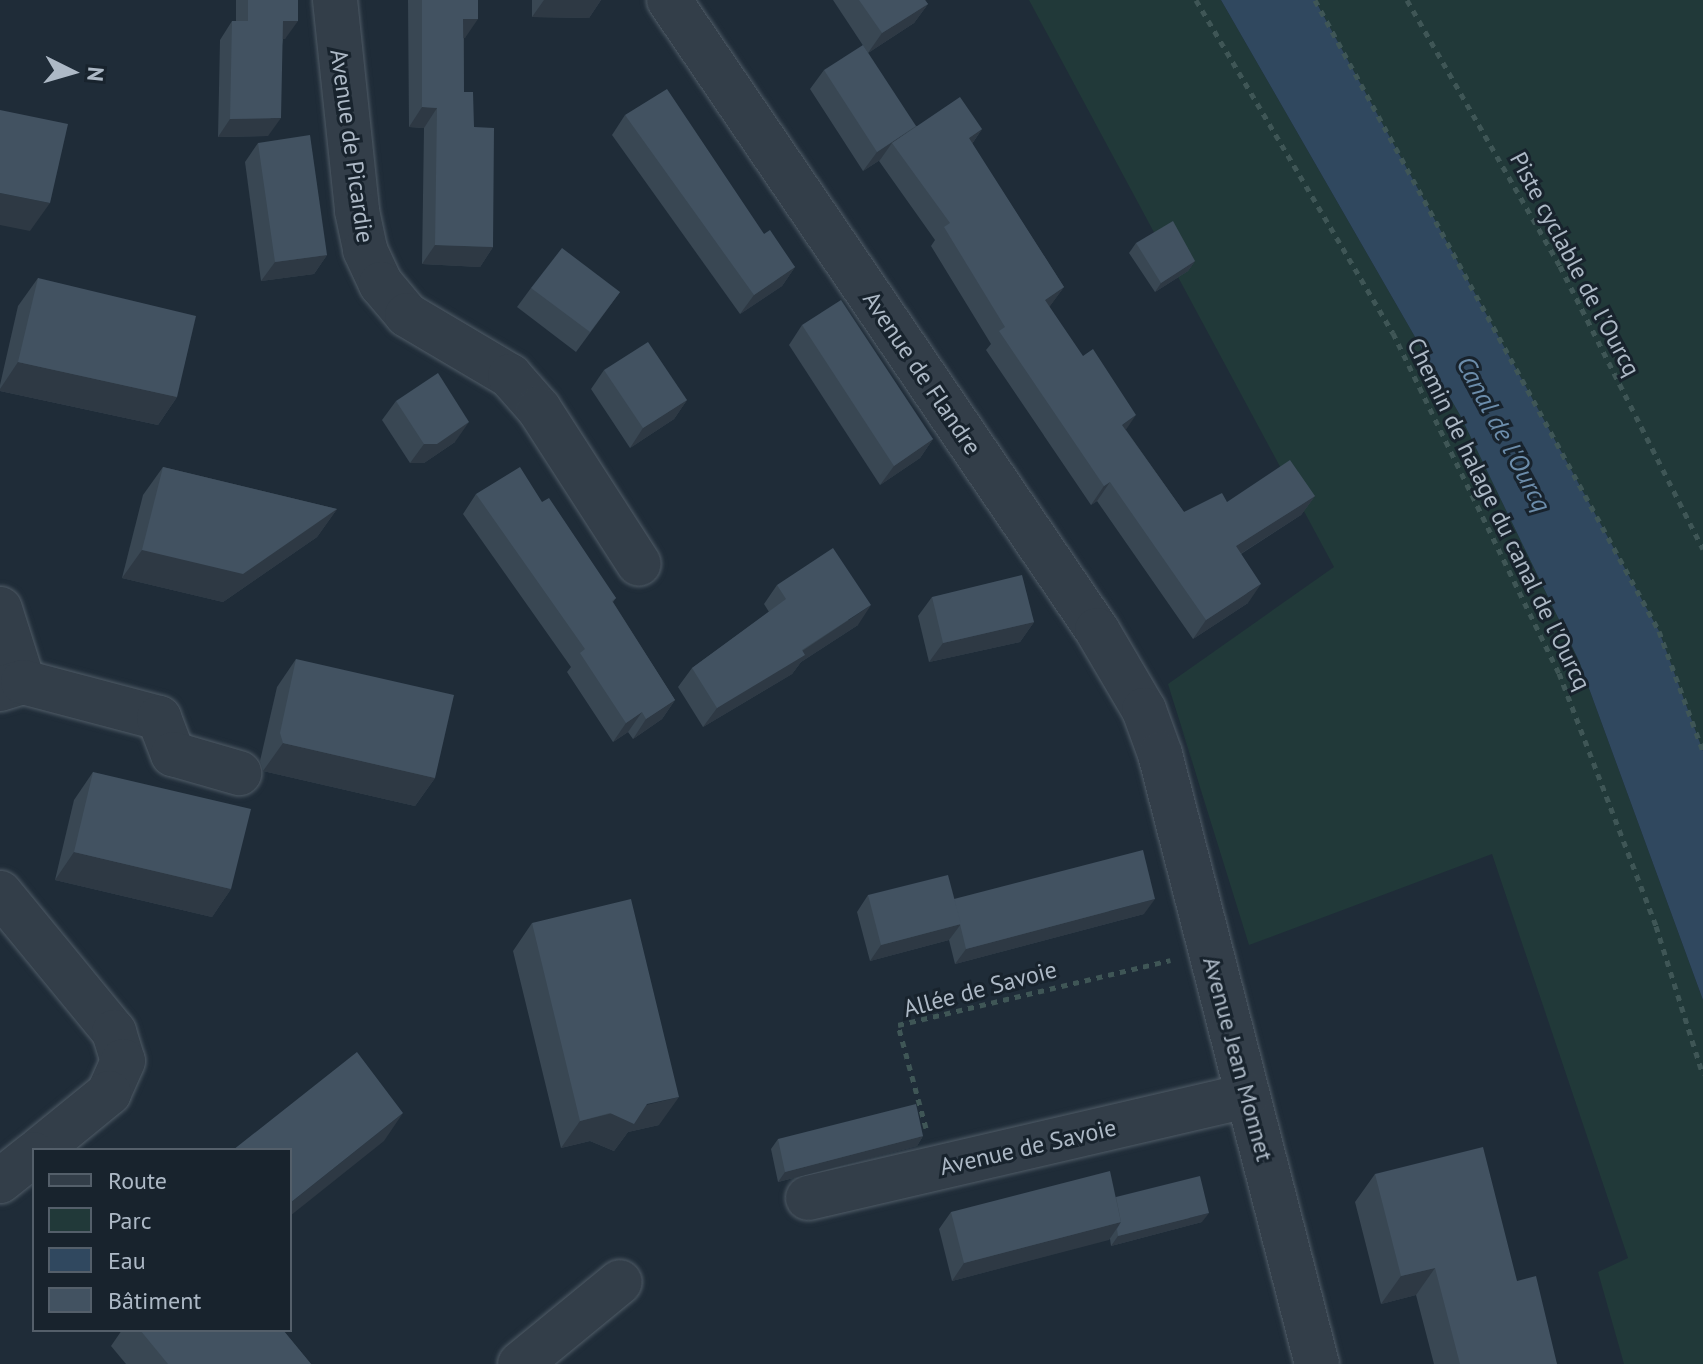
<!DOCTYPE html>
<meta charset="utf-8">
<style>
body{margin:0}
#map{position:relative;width:1703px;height:1364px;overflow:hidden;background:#1f2c38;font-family:"PT Sans",sans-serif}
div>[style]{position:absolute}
.green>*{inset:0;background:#213939}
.water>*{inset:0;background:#30485f}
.path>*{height:5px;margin-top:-2.5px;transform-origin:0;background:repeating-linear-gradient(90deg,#3f5656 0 6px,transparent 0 12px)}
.roads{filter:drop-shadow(0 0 2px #505c67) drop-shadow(0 0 2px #505c67)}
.minor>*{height:44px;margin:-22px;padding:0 22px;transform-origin:22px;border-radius:22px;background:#333e49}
.wall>*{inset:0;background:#394753}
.shaded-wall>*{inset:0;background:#2e3944}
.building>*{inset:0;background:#425261}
span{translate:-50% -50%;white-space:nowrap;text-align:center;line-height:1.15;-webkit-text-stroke:6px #18232d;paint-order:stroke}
.street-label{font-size:24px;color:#adb9c6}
.water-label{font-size:26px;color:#6c8dab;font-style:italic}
.legend{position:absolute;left:32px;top:1148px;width:260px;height:184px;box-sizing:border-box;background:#18232d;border:2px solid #545f6a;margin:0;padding:10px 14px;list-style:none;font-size:24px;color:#adb9c6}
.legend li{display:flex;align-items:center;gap:16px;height:40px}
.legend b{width:40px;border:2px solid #545f6a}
.north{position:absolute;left:32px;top:32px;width:80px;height:80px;-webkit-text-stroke:6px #18232d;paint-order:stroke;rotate:95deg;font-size:22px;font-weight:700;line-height:32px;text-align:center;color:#adb9c6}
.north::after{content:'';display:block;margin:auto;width:28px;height:36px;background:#adb9c6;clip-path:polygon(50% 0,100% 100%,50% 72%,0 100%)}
</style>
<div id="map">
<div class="green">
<div style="clip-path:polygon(1029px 0,1221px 0,1460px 415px,1579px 661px,1703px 1000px,1703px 1364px,1624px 1364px,1598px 1272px,1628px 1258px,1492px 854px,1249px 945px,1168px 684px,1334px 567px)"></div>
<div style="clip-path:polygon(1315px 0,1703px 0,1703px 751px,1659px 631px)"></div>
</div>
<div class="water">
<div style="clip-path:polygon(1221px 0,1315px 0,1659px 631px,1703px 751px,1703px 1000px,1579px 661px,1460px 415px)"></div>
</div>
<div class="path">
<div style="left:1196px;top:0;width:387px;rotate:59.4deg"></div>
<div style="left:1393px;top:333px;width:378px;rotate:64deg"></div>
<div style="left:1559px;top:673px;width:271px;rotate:69deg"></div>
<div style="left:1656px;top:926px;width:156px;rotate:72.5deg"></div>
<div style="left:1315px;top:0;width:719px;rotate:61.4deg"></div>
<div style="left:1659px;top:631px;width:128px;rotate:69.9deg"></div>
<div style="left:1407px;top:0;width:307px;rotate:60.1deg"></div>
<div style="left:1560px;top:266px;width:317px;rotate:63.2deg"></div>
<div style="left:926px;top:1128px;width:107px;rotate:-105.2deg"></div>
<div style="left:898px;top:1025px;width:280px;rotate:-13.4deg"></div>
</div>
<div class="roads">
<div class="minor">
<div style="left:335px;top:0;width:212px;rotate:84deg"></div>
<div style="left:357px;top:211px;width:40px;rotate:78deg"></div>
<div style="left:365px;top:250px;width:38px;rotate:65deg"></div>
<div style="left:381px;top:284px;width:40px;rotate:50deg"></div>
<div style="left:407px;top:315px;width:120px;rotate:30.6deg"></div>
<div style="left:510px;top:376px;width:44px;rotate:48.7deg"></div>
<div style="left:539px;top:409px;width:184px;rotate:57.2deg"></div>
<div style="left:669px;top:0;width:762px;rotate:55.81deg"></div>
<div style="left:1097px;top:630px;width:93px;rotate:59.6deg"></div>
<div style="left:1144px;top:710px;width:47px;rotate:70deg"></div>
<div style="left:1160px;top:754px;width:630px;rotate:75.57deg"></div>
<div style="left:0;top:609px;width:77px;rotate:72.5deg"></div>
<div style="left:0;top:689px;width:24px;rotate:-17deg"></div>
<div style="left:23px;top:682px;width:141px;rotate:14.8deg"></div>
<div style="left:159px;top:718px;width:39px;rotate:69deg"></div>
<div style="left:173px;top:754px;width:69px;rotate:16.1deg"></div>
<div style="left:0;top:893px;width:180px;rotate:50.6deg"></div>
<div style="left:114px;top:1032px;width:30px;rotate:73deg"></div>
<div style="left:123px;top:1061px;width:35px;rotate:114deg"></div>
<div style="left:109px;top:1093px;width:90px;rotate:140.8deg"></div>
<div style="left:0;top:1181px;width:43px;rotate:-38.5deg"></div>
<div style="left:808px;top:1198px;width:451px;rotate:-13.1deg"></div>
<div style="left:520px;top:1364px;width:129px;rotate:-39.4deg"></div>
</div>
</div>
<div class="wall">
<div style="clip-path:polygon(236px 0,298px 0,285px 39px,283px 39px,268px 136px,218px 137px,220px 40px,232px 21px,236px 21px)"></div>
<div style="clip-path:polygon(408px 0,478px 0,465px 38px,464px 38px,464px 92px,474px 127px,493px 247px,480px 267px,422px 264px,424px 128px,409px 127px)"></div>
<div style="clip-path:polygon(532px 0,601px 0,589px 18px,532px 17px)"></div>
<div style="clip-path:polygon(833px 0,925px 0,928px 4px,914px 23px,868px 53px)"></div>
<div style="clip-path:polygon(824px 70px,916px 126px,982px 129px,972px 144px,1064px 287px,1049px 307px,1126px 430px,1184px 512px,1227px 502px,1315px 496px,1301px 515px,1241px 554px,1248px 603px,1193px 639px,1097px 501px,1091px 505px,986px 350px,991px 344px,931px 246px,935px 240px,879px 161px,880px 160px,863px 171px,810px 89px)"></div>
<div style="clip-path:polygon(625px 115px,764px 234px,795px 267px,782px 286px,740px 314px,612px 135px)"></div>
<div style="clip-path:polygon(258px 143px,327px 255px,314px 274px,261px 281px,245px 162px)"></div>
<div style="clip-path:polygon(1136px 243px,1195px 261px,1188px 271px,1155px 292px,1129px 253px)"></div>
<div style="clip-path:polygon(38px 278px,177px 397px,158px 425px,0 391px,0 385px,18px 306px)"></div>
<div style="clip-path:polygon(531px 288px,620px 292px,576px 352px,517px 307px)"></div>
<div style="clip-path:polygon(802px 325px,933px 439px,920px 458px,880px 485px,789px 345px)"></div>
<div style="clip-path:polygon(604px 370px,687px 400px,674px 419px,630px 448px,591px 389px)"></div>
<div style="clip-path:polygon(396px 401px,455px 442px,424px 463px,410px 463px,382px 420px)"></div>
<div style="clip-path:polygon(163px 467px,337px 509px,317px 537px,223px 602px,122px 578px,143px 495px)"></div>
<div style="clip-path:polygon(476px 494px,542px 502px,616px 598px,613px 602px,675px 700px,662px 719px,633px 739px,628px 732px,613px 742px,567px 672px,571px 667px,463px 514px)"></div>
<div style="clip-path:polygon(777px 585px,858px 625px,801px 662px,792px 674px,703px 727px,678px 687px,692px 668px,769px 612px,764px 604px)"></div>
<div style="clip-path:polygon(932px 597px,1034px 622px,1020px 642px,929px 662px,918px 616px)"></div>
<div style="clip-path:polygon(296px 659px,435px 778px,415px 806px,263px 771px,260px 761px,277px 687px)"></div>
<div style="clip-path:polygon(93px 772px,231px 889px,212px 917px,55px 880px,74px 800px)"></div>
<div style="clip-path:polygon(868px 895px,954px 899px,1144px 914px,955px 964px,949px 940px,870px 961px,857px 912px)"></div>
<div style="clip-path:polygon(532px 923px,659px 1125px,628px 1132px,614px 1151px,590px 1141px,561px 1148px,513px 951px)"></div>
<div style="clip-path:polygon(923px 1136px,917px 1146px,778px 1182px,771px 1149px,778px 1139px)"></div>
<div style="clip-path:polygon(1375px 1174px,1517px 1281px,1557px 1364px,1434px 1364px,1416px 1295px,1381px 1304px,1355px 1202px)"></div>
<div style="clip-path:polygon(1116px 1197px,1202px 1222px,1111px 1246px,1110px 1239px,952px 1281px,939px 1229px,951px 1212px)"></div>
<div style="clip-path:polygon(122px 1330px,283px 1330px,311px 1364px,126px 1364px,111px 1346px)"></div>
</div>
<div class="shaded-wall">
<div style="clip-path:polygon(544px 0,601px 0,589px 18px,532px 17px)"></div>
<div style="clip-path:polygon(928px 4px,914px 23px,868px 53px,882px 33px)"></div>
<div style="clip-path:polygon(463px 19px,478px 19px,465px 38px,450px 39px)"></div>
<div style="clip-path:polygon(283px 21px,298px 21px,285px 39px,270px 39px)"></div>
<div style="clip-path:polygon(422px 107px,437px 108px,424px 128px,409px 127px)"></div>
<div style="clip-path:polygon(281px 118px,268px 136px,218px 137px,230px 119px)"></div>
<div style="clip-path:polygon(916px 126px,892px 143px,880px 160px,863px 171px,877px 152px)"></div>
<div style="clip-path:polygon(982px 129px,969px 148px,969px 138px)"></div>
<div style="clip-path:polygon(0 193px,50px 203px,30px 231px,0 225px)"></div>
<div style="clip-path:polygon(435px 245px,493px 247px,480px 267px,422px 264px)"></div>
<div style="clip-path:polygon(327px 255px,314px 274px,261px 281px,275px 262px)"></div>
<div style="clip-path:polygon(1195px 261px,1188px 271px,1155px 292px,1161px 283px)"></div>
<div style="clip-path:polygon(795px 267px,782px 286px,740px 314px,754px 295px)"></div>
<div style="clip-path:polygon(1064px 287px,1050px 306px,1032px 319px,1045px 300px)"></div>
<div style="clip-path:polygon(18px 362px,177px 397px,158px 425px,0 391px,0 389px)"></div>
<div style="clip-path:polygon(687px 400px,674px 419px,630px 448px,643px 428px)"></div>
<div style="clip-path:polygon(1136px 415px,1123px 434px,1122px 425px)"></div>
<div style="clip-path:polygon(469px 422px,455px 442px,424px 463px,410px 463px,424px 444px)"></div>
<div style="clip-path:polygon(933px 439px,920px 458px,880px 485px,894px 466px)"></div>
<div style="clip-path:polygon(1110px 482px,1097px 501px,1091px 505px,1104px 486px)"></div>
<div style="clip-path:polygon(1315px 496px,1301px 515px,1223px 565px,1236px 546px)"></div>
<div style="clip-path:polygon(337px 509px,317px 537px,223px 602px,122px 578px,142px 550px)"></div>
<div style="clip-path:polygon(1261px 584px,1248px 603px,1193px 639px,1206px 620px)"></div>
<div style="clip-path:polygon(871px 605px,858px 625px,801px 662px,792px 674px,703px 727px,717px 708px)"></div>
<div style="clip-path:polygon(1034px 622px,1020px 642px,929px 662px,943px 643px)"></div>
<div style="clip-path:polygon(675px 700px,662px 719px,633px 739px,646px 719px)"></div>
<div style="clip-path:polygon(642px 712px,628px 732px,613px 742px,626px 723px)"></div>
<div style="clip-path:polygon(283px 743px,435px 778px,415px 806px,263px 771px)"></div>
<div style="clip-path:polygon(74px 852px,231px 889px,212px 917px,55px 880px)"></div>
<div style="clip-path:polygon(1155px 899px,1144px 914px,955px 964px,966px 949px)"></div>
<div style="clip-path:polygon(961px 924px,949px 940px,870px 961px,881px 945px)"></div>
<div style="clip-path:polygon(679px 1097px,659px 1125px,628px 1132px,614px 1151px,590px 1141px,561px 1148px,580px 1121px)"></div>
<div style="clip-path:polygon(403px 1113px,384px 1141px,290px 1216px,290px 1203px)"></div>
<div style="clip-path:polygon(923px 1136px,917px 1146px,778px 1182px,785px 1172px)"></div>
<div style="clip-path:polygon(1209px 1213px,1202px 1222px,1111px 1246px,1118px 1236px)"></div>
<div style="clip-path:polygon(1121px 1222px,1109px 1240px,952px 1281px,964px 1263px)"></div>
<div style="clip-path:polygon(1435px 1268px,1416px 1295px,1381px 1304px,1401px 1276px)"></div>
</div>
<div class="building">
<div style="clip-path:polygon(248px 0,298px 0,298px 21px,283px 21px,281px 118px,230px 119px,232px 21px,248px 21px)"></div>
<div style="clip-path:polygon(422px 0,478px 0,478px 19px,463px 19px,464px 92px,473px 92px,474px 127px,494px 128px,493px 247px,435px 245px,437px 108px,422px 107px)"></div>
<div style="clip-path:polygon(859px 0,925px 0,928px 4px,882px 33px)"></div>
<div style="clip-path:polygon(863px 45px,916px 126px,877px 152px,824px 70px)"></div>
<div style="clip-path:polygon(667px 89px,764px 234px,770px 230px,795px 267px,754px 295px,625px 115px)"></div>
<div style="clip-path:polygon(960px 97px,982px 129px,969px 138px,1064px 287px,1045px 300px,1083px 356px,1093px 349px,1136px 415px,1122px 425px,1184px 512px,1222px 493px,1227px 502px,1290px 460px,1315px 496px,1236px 546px,1261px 584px,1206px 620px,1110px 482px,1104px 486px,999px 331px,1005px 327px,944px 227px,950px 223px,892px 143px)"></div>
<div style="clip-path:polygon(0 110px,68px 124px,50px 203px,0 193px)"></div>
<div style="clip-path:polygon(310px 135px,327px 255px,275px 262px,258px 143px)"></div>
<div style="clip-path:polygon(1173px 221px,1195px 261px,1161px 283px,1136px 243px)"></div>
<div style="clip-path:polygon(562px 248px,620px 292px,590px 332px,531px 288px)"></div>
<div style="clip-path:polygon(38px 278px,196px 316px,177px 397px,18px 362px)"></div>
<div style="clip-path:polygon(841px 300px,933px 439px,894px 466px,802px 325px)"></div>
<div style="clip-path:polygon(648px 342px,687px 400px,643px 428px,604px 370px)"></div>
<div style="clip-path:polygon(438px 373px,469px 422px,437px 444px,424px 444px,396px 401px)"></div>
<div style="clip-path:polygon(163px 467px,337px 509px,243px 574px,142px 550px)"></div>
<div style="clip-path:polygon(520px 467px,542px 502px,549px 498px,616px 598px,612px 601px,675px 700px,646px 719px,642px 712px,626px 723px,580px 653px,585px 649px,476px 494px)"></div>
<div style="clip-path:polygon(833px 548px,871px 605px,802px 650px,805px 655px,717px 708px,692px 668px,786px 599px,777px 585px)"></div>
<div style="clip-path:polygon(1022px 575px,1034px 622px,943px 643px,932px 597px)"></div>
<div style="clip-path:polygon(296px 659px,454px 695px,435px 778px,283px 743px,280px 733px)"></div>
<div style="clip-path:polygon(93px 772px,251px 809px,231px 889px,74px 852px)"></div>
<div style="clip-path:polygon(1143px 850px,1155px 899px,966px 949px,954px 899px)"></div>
<div style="clip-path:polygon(948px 875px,961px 924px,881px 945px,868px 895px)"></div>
<div style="clip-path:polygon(631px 899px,679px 1097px,647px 1104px,634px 1124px,610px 1113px,580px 1121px,532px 923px)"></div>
<div style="clip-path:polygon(357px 1052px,403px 1113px,290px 1203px,290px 1150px,233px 1150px)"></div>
<div style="clip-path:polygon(916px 1104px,923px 1136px,785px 1172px,778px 1139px)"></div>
<div style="clip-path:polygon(1483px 1147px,1517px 1281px,1536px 1276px,1557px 1364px,1460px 1364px,1435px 1268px,1401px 1276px,1375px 1174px)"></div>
<div style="clip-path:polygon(1110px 1171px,1121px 1222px,964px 1263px,951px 1212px)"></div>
<div style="clip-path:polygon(1200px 1176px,1209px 1213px,1118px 1236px,1117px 1229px,1121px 1222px,1116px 1197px)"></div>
<div style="clip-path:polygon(140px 1330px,283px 1330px,311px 1364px,168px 1364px)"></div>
</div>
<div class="street-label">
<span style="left:352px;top:146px;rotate:82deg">Avenue de Picardie</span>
<span style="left:1575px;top:264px;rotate:62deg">Piste cyclable de l'Ourcq</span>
<span style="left:922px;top:373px;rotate:56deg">Avenue de Flandre</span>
<span style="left:1499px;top:514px;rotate:64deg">Chemin de halage du canal de l'Ourcq</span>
<span style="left:980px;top:989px;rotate:-15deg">Allée de Savoie</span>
<span style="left:1238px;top:1059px;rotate:75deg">Avenue Jean Monnet</span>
<span style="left:1028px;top:1147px;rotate:-13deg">Avenue de Savoie</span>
</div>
<div class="water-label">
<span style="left:1504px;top:434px;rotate:62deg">Canal de l'Ourcq</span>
</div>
<ul class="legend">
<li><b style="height:10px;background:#333e49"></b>Route</li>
<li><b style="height:22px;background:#213939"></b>Parc</li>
<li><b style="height:22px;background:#30485f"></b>Eau</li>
<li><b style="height:22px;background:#425261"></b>Bâtiment</li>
</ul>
<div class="north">N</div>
</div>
